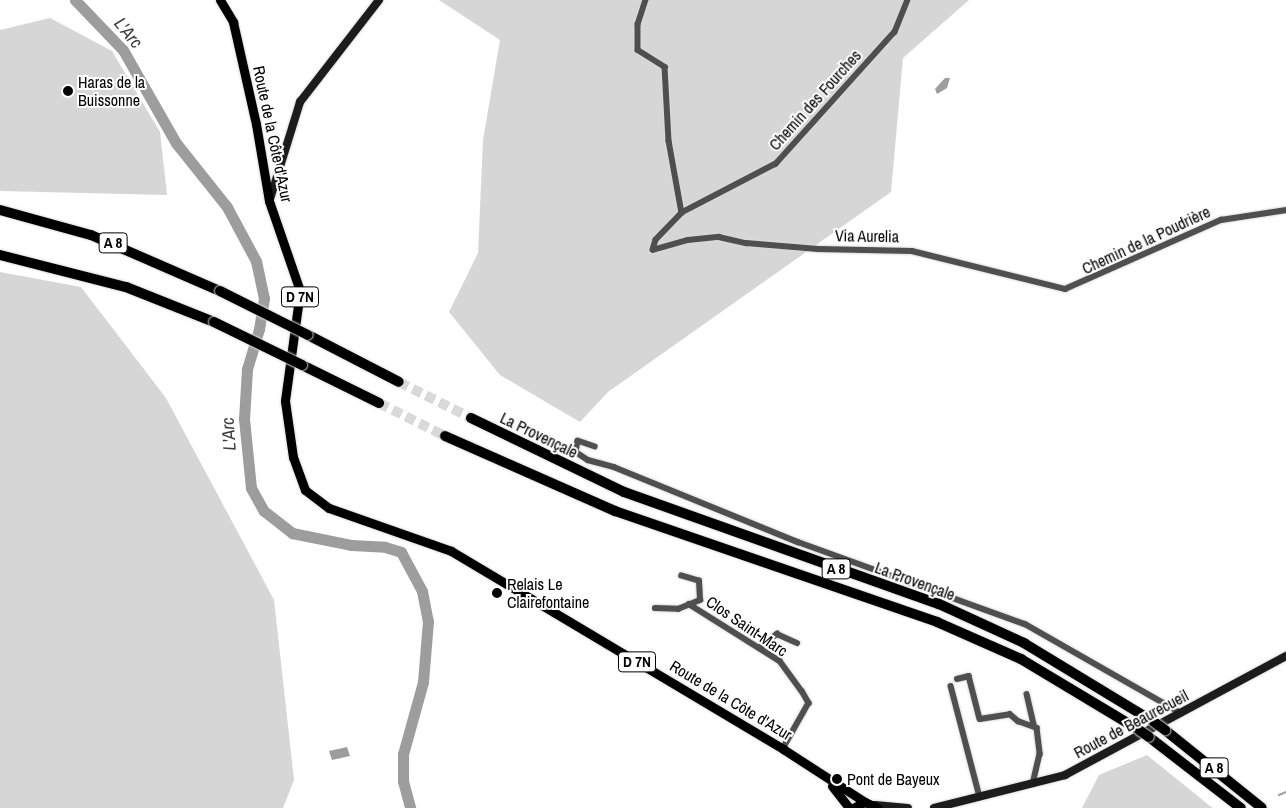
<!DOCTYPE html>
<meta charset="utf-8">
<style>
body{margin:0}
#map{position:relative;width:1286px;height:808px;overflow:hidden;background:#fff;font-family:"Archivo Narrow",sans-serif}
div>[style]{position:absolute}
.green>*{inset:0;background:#d6d6d6}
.water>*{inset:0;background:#9d9d9d}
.stream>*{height:2px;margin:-1px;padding:0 1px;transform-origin:1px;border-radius:1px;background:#9d9d9d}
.river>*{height:11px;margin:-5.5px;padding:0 5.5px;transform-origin:5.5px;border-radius:5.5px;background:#9d9d9d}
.highway-tunnel>*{height:10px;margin-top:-5px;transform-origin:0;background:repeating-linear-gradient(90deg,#d9d9d9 0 10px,transparent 0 15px)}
.roads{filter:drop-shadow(0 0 1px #dbdbdb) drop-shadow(0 0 1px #dbdbdb)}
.street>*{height:5.5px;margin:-2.75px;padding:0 2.75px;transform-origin:2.75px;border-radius:2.75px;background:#4f4f4f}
.secondary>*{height:8px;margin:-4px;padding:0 4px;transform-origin:4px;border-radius:4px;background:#1c1c1c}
.primary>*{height:9px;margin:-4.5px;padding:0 4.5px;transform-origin:4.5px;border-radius:4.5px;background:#000}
.highway>*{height:10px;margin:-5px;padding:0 5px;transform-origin:5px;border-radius:5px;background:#000}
.bridges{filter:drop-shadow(0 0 1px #dbdbdb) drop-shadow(0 0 1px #dbdbdb)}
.highway-bridge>*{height:10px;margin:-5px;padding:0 5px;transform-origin:5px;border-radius:5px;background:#000}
.dots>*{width:14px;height:14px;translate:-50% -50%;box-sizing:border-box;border:2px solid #fff;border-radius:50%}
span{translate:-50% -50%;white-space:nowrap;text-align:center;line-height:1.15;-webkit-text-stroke:4px #fff;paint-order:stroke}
.shield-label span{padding:1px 4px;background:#fff;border:1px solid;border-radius:4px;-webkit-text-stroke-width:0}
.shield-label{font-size:15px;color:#000;font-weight:700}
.poi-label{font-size:16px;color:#000}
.left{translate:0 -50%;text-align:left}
.street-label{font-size:16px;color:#000}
.water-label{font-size:18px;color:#3e3e3e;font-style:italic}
</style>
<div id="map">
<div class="green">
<div style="clip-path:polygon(439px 0,969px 0,903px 58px,891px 192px,608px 392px,580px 422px,500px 375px,449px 312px,478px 253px,483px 140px,500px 40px)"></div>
<div style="clip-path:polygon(50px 18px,112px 51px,160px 132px,167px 195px,0 191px,0 30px)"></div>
<div style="clip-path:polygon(0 272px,81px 287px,166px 398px,274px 600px,294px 780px,283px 808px,0 808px)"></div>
<div style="clip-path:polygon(1147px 755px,1210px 806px,1213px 808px,1082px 808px,1099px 775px)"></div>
</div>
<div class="water">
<div style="clip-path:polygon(945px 78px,950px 78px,947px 88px,937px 94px,935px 89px)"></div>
<div style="clip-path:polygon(347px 747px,350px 756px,332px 760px,329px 751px)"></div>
</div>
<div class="stream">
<div style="left:1279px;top:795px;width:8px;rotate:-23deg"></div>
</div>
<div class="river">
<div style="left:75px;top:0;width:69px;rotate:46.2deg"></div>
<div style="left:123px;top:50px;width:107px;rotate:60.3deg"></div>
<div style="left:176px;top:143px;width:82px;rotate:51.4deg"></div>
<div style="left:227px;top:207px;width:61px;rotate:61.8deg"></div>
<div style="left:256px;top:261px;width:38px;rotate:78deg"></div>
<div style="left:264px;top:298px;width:31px;rotate:99deg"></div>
<div style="left:259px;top:329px;width:42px;rotate:106.7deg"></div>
<div style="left:247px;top:369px;width:50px;rotate:93.4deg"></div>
<div style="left:244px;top:419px;width:69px;rotate:84.2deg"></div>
<div style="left:251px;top:488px;width:26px;rotate:61deg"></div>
<div style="left:264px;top:511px;width:36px;rotate:38deg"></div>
<div style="left:292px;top:533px;width:60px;rotate:11.5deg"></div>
<div style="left:351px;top:545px;width:34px;rotate:3deg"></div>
<div style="left:385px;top:547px;width:17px;rotate:17deg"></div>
<div style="left:401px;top:552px;width:44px;rotate:61.7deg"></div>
<div style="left:422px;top:591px;width:31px;rotate:79deg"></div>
<div style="left:428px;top:621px;width:61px;rotate:94.7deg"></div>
<div style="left:423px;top:682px;width:75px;rotate:105.5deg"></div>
<div style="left:403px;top:754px;width:27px;rotate:90deg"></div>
<div style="left:403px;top:781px;width:28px;rotate:75deg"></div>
</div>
<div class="highway-tunnel">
<div style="left:399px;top:382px;width:80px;rotate:26.6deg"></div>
<div style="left:379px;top:403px;width:74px;rotate:26.6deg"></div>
</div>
<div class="roads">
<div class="street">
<div style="left:646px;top:0;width:25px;rotate:108deg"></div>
<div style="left:638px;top:24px;width:26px;rotate:90deg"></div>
<div style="left:638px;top:50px;width:32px;rotate:32deg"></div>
<div style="left:665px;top:67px;width:74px;rotate:86.9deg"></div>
<div style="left:669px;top:141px;width:73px;rotate:79.8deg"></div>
<div style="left:908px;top:0;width:35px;rotate:112deg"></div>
<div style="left:895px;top:32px;width:178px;rotate:132deg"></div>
<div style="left:776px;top:164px;width:106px;rotate:152.5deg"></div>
<div style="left:682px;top:213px;width:37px;rotate:134deg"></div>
<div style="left:656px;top:240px;width:10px;rotate:107deg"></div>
<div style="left:653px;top:250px;width:36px;rotate:-16deg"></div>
<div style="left:688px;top:240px;width:31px;rotate:-6deg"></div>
<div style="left:719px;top:237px;width:28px;rotate:13deg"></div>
<div style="left:746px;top:243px;width:72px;rotate:4.8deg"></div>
<div style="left:818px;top:249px;width:94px;rotate:1.2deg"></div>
<div style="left:912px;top:251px;width:158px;rotate:13.9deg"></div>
<div style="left:1065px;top:289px;width:171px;rotate:-23.9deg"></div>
<div style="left:1221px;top:220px;width:66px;rotate:-8.7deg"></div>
<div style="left:595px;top:447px;width:18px;rotate:-161deg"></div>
<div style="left:578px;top:441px;width:11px;rotate:100deg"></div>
<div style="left:576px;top:452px;width:14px;rotate:34deg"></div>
<div style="left:588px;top:460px;width:27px;rotate:15deg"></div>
<div style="left:614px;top:467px;width:199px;rotate:22.2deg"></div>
<div style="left:798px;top:542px;width:241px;rotate:19.9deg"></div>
<div style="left:1025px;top:624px;width:180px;rotate:29.7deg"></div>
<div style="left:689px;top:604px;width:107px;rotate:32.1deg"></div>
<div style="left:780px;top:661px;width:37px;rotate:54deg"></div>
<div style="left:802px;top:691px;width:14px;rotate:60deg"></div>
<div style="left:809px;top:703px;width:53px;rotate:119.5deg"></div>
<div style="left:655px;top:608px;width:23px;rotate:2deg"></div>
<div style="left:678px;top:609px;width:24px;rotate:-22deg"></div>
<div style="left:700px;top:600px;width:19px;rotate:-93deg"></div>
<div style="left:699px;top:581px;width:18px;rotate:-164deg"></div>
<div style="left:759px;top:648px;width:23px;rotate:-38deg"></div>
<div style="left:777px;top:634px;width:22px;rotate:24deg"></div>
<div style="left:957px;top:679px;width:12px;rotate:-14deg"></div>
<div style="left:969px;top:676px;width:44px;rotate:75.7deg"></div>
<div style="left:980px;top:719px;width:30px;rotate:-9deg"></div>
<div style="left:1010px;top:714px;width:11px;rotate:41deg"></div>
<div style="left:1018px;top:721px;width:20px;rotate:20deg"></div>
<div style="left:1037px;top:728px;width:26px;rotate:83deg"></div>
<div style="left:1040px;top:754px;width:31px;rotate:103deg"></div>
<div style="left:951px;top:686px;width:115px;rotate:75.4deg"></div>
<div style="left:1027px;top:694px;width:31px;rotate:77deg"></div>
</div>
<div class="secondary">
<div style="left:270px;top:199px;width:102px;rotate:-72.8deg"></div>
<div style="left:300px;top:102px;width:129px;rotate:-52.2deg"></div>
<div style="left:875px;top:805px;width:33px;rotate:5deg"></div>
<div style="left:934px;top:808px;width:135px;rotate:-14.1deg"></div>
<div style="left:1065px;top:775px;width:251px;rotate:-28.3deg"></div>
</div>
<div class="primary">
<div style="left:220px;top:0;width:26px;rotate:59deg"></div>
<div style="left:233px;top:22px;width:105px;rotate:77.3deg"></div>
<div style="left:256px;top:124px;width:78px;rotate:80.4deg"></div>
<div style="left:269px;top:201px;width:95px;rotate:71deg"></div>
<div style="left:300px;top:291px;width:111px;rotate:97.8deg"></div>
<div style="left:285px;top:401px;width:57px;rotate:81.9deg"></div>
<div style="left:293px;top:457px;width:35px;rotate:70deg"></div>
<div style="left:305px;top:490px;width:30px;rotate:37deg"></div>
<div style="left:329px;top:508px;width:129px;rotate:19.4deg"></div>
<div style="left:451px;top:551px;width:387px;rotate:30.8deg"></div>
<div style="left:783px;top:749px;width:98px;rotate:32.9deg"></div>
<div style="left:832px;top:786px;width:28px;rotate:52deg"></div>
<div style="left:853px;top:808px;width:13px;rotate:-27deg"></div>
<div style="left:865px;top:802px;width:14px;rotate:25deg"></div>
</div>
<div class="highway">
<div style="left:0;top:210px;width:94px;rotate:15.4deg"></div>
<div style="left:91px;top:235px;width:141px;rotate:23.5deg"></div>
<div style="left:0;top:255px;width:130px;rotate:14.3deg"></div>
<div style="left:126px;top:287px;width:95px;rotate:21.7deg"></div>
<div style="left:308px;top:335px;width:102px;rotate:27.3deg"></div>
<div style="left:302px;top:365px;width:86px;rotate:26.3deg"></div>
<div style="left:471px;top:418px;width:170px;rotate:25.8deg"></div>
<div style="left:624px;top:492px;width:334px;rotate:19.6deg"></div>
<div style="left:939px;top:604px;width:94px;rotate:24.6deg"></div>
<div style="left:1024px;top:643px;width:152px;rotate:31.3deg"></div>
<div style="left:445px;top:436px;width:186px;rotate:23.8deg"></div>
<div style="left:615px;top:511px;width:341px;rotate:19deg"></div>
<div style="left:937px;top:622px;width:92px;rotate:23.8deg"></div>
<div style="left:1021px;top:659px;width:138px;rotate:31deg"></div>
<div style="left:1165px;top:730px;width:124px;rotate:38.8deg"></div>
<div style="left:1149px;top:737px;width:116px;rotate:37.7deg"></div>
</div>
</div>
<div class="bridges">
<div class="highway-bridge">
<div style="left:220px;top:291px;width:98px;rotate:26.6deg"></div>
<div style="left:214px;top:322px;width:98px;rotate:26deg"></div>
<div style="left:1154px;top:722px;width:14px;rotate:36deg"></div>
<div style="left:1139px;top:730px;width:12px;rotate:35deg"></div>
</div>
</div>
<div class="dots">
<div style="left:68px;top:91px;background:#000"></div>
<div style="left:497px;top:593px;background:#000"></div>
<div style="left:837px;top:779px;background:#000"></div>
</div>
<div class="shield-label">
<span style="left:113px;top:243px">A 8</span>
<span style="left:300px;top:297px">D 7N</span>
<span style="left:836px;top:569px">A 8</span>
<span style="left:637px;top:662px">D 7N</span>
<span style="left:1214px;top:768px">A 8</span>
</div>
<div class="poi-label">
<span class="left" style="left:78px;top:91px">Haras de la<br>Buissonne</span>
<span class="left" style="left:507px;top:593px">Relais Le<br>Clairefontaine</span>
<span class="left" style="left:847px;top:779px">Pont de Bayeux</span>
</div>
<div class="street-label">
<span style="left:815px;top:100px;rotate:-48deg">Chemin des Fourches</span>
<span style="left:273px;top:134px;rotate:78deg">Route de la Côte d'Azur</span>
<span style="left:867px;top:236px;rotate:1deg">Via Aurelia</span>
<span style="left:1146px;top:240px;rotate:-25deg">Chemin de la Poudrière</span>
<span style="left:539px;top:435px;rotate:26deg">La Provençale</span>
<span style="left:915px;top:581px;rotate:20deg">La Provençale</span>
<span style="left:747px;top:626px;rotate:34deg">Clos Saint-Marc</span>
<span style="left:731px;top:700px;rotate:31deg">Route de la Côte d'Azur</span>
<span style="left:1131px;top:724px;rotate:-28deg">Route de Beaurecueil</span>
</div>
<div class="water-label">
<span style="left:128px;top:33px;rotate:51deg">L'Arc</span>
<span style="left:229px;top:434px;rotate:-94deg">L'Arc</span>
</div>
</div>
